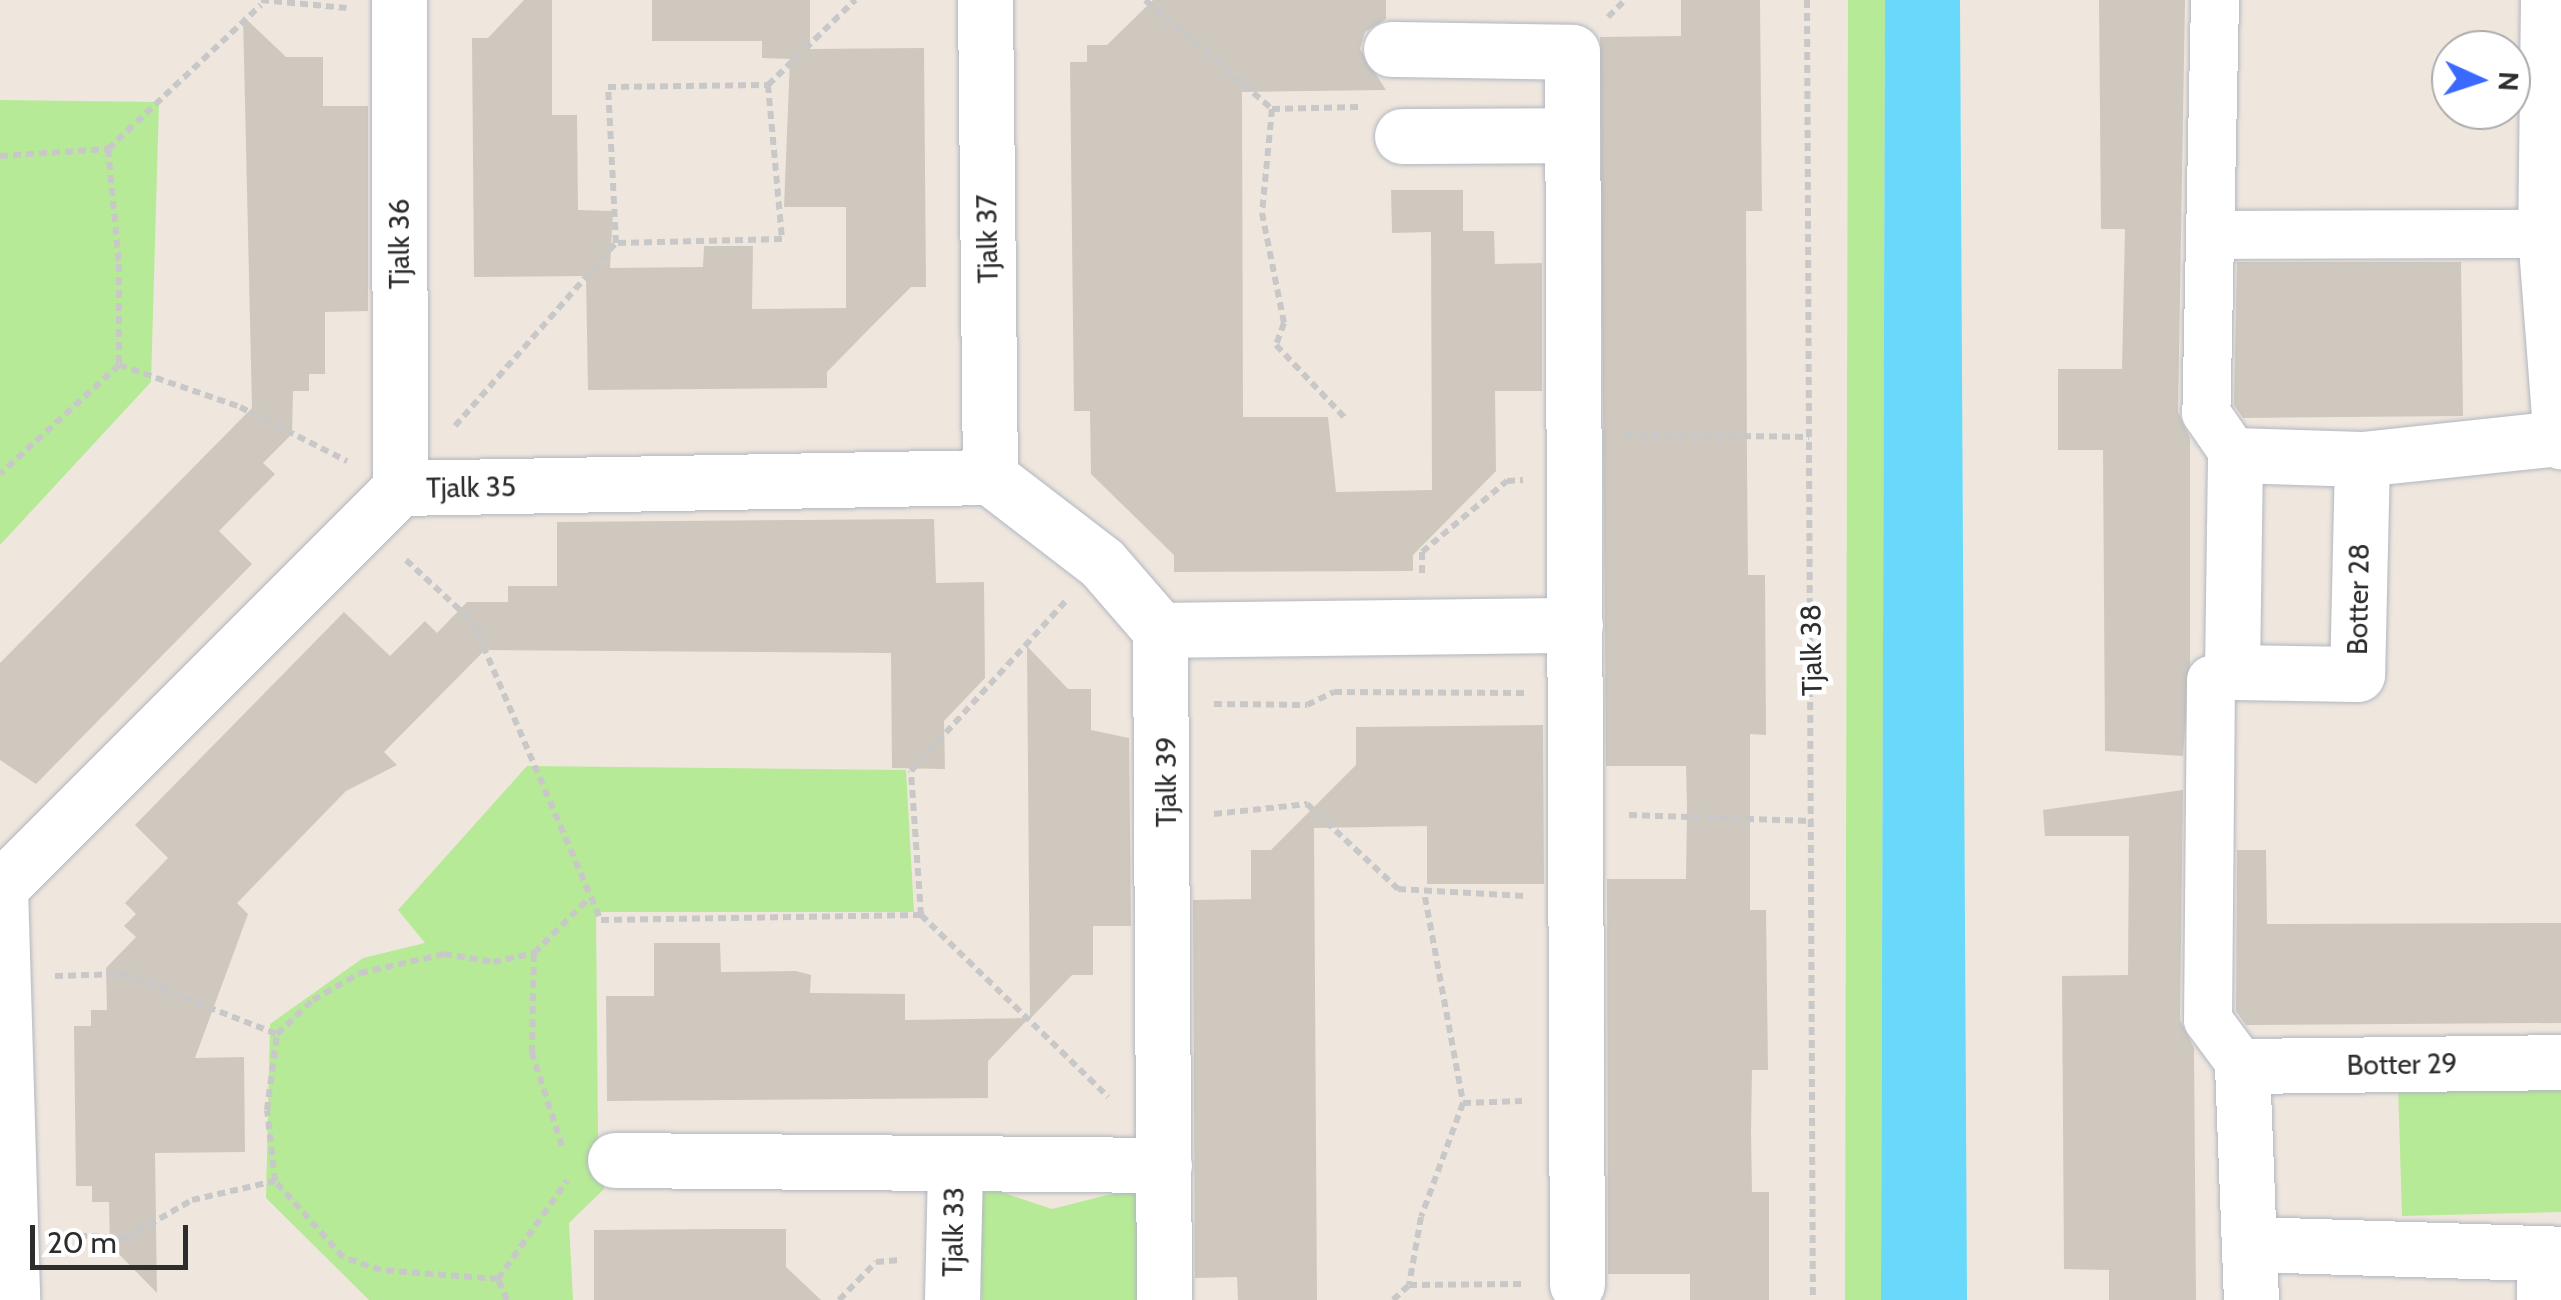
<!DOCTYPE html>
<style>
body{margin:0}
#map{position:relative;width:2561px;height:1300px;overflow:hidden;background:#efe7de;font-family:Cabin,sans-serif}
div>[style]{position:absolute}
.green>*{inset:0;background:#b6ea96}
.water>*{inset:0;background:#68d9fa}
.building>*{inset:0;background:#cfc8bf}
.path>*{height:6px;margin-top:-3px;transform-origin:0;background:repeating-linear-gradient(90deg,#c8c8c8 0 8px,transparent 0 13px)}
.roads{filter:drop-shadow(0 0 2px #b2b6c1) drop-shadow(0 0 2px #b2b6c1)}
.pedestrian>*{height:48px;margin:-24px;padding:0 24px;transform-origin:24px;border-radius:24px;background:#fff}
.minor>*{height:55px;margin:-27.5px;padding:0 27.5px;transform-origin:27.5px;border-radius:27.5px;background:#fff}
span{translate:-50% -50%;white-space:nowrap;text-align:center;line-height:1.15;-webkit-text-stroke:9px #fff;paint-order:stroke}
.street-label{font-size:28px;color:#2d2d2d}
.north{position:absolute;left:2431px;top:30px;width:100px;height:100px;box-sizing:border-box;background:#fff;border:2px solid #ababab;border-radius:50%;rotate:93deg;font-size:28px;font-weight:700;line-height:40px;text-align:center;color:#2d2d2d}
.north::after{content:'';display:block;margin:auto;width:35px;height:45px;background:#3b68ff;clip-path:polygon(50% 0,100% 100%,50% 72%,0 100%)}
.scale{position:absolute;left:30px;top:1225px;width:158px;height:45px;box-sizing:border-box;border:5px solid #2d2d2d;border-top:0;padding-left:12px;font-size:30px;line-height:35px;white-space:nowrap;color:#2d2d2d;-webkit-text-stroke:8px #fff;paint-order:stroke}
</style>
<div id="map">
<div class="green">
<div style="clip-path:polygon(1848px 0,1885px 0,1881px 1300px,1845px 1300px)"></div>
<div style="clip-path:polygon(0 100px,159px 102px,151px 382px,0 545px)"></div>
<div style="clip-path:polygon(527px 766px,906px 770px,914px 912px,596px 912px,598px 1137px,613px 1139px,604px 1189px,569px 1223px,573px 1300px,369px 1300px,266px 1198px,270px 1024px,363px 958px,425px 943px,398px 910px)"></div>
<div style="clip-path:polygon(2398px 1084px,2561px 1085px,2561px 1212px,2402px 1216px)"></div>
<div style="clip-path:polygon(977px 1184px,1052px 1209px,1139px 1187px,1164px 1300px,982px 1300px)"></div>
</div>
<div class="water">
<div style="clip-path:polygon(1885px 0,1960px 0,1967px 1300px,1881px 1300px)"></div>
</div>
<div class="building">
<div style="clip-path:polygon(524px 0,552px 0,552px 115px,577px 115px,578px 210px,613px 211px,610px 268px,703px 267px,704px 246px,753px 246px,752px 309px,846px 308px,846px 207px,784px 207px,790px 59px,762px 58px,762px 41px,652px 41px,652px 0,810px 0,810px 49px,924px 48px,926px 287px,911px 287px,868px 330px,827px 372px,827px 388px,588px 390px,586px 276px,474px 277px,472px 38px,488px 38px)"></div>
<div style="clip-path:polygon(1153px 0,1386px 0,1386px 19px,1365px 32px,1360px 49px,1386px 90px,1242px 92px,1243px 417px,1328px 417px,1336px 492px,1432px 490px,1431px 232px,1392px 233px,1391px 190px,1463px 190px,1463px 231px,1494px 231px,1495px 264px,1542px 263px,1542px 391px,1495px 391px,1496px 471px,1413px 555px,1413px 571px,1174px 572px,1174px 555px,1091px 474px,1090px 411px,1074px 411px,1070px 62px,1087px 62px,1087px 45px,1107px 45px)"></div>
<div style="clip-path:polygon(1681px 0,1760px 0,1762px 211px,1746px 211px,1747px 465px,1748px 575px,1765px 575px,1766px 735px,1750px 734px,1750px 910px,1766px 910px,1768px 1070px,1752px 1070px,1751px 1131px,1752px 1192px,1769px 1192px,1769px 1300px,1690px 1300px,1690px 1274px,1608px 1274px,1607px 879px,1686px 879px,1687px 807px,1686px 766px,1606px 766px,1600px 37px,1681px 36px)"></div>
<div style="clip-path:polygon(2099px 0,2185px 0,2178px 412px,2190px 438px,2190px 663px,2183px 756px,2105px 751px,2103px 450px,2058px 450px,2058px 369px,2122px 369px,2125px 229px,2101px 229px)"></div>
<div style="clip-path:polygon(243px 16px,286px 57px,323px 57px,323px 106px,368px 106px,368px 311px,325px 312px,325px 374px,309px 374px,309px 391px,293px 391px,292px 434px,263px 463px,275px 474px,219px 531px,252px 564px,36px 784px,0 760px,0 663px,252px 408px)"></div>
<div style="clip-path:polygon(2237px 262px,2461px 262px,2463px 416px,2243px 418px,2234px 405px)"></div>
<div style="clip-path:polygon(934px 519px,936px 583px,984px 582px,985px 678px,944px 721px,945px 769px,892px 768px,891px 653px,485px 650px,384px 752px,397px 765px,346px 791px,237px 903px,248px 914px,195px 1058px,244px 1057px,245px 1152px,155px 1153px,157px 1293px,110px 1245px,109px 1202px,92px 1202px,92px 1186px,76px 1186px,74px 1026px,91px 1026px,91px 1010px,107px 1010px,106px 968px,136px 937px,124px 926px,136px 914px,125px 903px,168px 858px,135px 825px,344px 612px,390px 656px,425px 621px,437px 633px,467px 602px,508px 602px,508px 586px,557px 586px,557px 522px)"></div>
<div style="clip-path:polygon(1027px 646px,1068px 689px,1091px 689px,1091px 730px,1129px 738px,1131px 926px,1093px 926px,1093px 975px,1072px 975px,1030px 1019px)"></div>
<div style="clip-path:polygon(1543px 725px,1544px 884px,1427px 884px,1427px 826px,1314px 828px,1317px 1300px,1238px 1300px,1237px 1277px,1195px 1278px,1193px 900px,1251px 899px,1251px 850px,1271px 850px,1356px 765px,1356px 727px)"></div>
<div style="clip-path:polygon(2183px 790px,2180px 1020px,2194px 1048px,2196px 1300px,2109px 1300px,2109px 1270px,2064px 1269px,2062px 976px,2128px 975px,2129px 836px,2045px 836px,2043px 810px)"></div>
<div style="clip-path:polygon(2237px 850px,2266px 850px,2267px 924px,2561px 923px,2561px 1023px,2246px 1025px,2236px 1011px)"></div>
<div style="clip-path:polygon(654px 943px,720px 943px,721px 972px,796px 971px,811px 975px,810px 993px,905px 994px,905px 1020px,1029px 1018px,988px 1061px,988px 1098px,607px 1101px,606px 996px,654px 996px)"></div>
<div style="clip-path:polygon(729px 1229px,786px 1229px,786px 1267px,821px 1300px,594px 1300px,594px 1230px)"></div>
</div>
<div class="path">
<div style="left:261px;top:0;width:86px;rotate:5.3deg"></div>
<div style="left:1145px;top:0;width:167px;rotate:40.6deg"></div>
<div style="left:1272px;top:109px;width:86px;rotate:-1.3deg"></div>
<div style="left:1807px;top:0;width:1300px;rotate:89.74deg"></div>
<div style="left:1608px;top:17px;width:24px;rotate:-45deg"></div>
<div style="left:768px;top:85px;width:155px;rotate:84.8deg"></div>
<div style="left:782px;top:239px;width:166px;rotate:178.6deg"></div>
<div style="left:616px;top:243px;width:156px;rotate:-92.9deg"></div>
<div style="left:608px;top:87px;width:160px;rotate:-0.7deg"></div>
<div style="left:768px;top:85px;width:122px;rotate:-44.3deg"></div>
<div style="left:1272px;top:109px;width:104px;rotate:95.5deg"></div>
<div style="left:1262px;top:213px;width:112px;rotate:78.7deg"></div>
<div style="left:1284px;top:323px;width:23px;rotate:110deg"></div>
<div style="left:1276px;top:345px;width:103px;rotate:46.6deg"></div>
<div style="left:108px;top:149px;width:210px;rotate:-43.3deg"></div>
<div style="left:0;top:156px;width:108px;rotate:-3.7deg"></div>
<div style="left:108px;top:149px;width:116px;rotate:84.5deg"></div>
<div style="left:119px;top:264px;width:101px;rotate:90deg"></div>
<div style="left:119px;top:365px;width:161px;rotate:137.5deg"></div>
<div style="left:119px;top:365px;width:128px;rotate:19.1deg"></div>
<div style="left:240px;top:407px;width:120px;rotate:26.8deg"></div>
<div style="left:455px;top:426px;width:244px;rotate:-48.7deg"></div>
<div style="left:1626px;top:435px;width:183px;rotate:0.6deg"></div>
<div style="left:406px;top:560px;width:91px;rotate:42.8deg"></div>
<div style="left:473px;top:622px;width:324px;rotate:66.8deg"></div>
<div style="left:601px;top:920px;width:320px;rotate:-0.9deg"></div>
<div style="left:921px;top:915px;width:261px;rotate:44.2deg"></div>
<div style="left:1422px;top:573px;width:21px;rotate:-90deg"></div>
<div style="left:1422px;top:552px;width:111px;rotate:-39.9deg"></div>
<div style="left:1507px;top:481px;width:16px;rotate:-4deg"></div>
<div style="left:1214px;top:704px;width:93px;rotate:0.6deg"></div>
<div style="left:1307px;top:705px;width:30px;rotate:-26deg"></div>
<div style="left:1334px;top:692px;width:190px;rotate:0.3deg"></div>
<div style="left:1214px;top:814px;width:94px;rotate:-6.1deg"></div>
<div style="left:1307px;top:804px;width:125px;rotate:43deg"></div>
<div style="left:1398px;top:889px;width:126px;rotate:3.2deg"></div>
<div style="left:1629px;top:815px;width:184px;rotate:1.9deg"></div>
<div style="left:1425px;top:897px;width:209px;rotate:79.5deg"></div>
<div style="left:1463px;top:1103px;width:59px;rotate:-1.9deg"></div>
<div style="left:921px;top:915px;width:144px;rotate:-94deg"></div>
<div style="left:911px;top:771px;width:229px;rotate:-47.7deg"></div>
<div style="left:55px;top:976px;width:68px;rotate:-1.7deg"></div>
<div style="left:123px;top:974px;width:165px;rotate:21.3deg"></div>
<div style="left:1463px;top:1103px;width:121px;rotate:110.2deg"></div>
<div style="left:1421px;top:1217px;width:69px;rotate:100deg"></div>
<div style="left:1409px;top:1285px;width:113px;rotate:-0.5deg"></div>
<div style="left:562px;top:1146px;width:98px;rotate:-107.9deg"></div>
<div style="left:532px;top:1053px;width:100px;rotate:-88.9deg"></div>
<div style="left:534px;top:953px;width:76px;rotate:-45deg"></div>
<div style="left:66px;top:1235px;width:60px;rotate:2.9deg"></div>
<div style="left:126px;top:1238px;width:76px;rotate:-29.9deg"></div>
<div style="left:192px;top:1200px;width:85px;rotate:-12.9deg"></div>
<div style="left:498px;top:1279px;width:120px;rotate:-54.9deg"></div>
<div style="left:507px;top:1300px;width:23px;rotate:-113deg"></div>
<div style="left:498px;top:1279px;width:117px;rotate:-175.6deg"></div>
<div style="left:381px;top:1270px;width:40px;rotate:-161.1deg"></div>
<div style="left:343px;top:1257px;width:102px;rotate:-131.8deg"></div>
<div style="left:275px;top:1181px;width:71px;rotate:-96.4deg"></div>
<div style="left:267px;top:1110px;width:77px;rotate:-82.5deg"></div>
<div style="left:277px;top:1034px;width:50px;rotate:-43.4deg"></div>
<div style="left:313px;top:1000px;width:54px;rotate:-29.9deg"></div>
<div style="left:360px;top:973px;width:86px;rotate:-12.7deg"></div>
<div style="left:444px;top:954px;width:50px;rotate:9.3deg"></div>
<div style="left:493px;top:962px;width:42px;rotate:-12.4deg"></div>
<div style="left:839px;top:1300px;width:53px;rotate:-45.8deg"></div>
<div style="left:876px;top:1262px;width:24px;rotate:-5deg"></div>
<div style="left:1393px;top:1300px;width:22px;rotate:-43deg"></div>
</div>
<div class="roads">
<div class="pedestrian">
<div style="left:2215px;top:0;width:413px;rotate:91.2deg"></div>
<div style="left:2206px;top:413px;width:51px;rotate:55.4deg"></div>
<div style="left:2216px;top:235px;width:329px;rotate:-0.2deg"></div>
<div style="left:2232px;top:672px;width:22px;rotate:159deg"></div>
<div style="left:2211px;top:680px;width:340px;rotate:90.5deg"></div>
<div style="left:2208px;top:1020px;width:57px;rotate:53.5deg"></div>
<div style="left:4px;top:888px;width:412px;rotate:88.3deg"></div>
</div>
<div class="minor">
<div style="left:399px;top:0;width:488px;rotate:89.9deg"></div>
<div style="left:985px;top:0;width:477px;rotate:89.4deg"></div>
<div style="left:2548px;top:0;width:234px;rotate:90.7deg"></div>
<div style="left:2545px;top:234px;width:208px;rotate:85.6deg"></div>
<div style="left:1391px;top:49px;width:181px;rotate:0.9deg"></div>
<div style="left:1572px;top:52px;width:1232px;rotate:89.77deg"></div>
<div style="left:1402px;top:136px;width:170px;rotate:-0.3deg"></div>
<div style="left:2362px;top:459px;width:215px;rotate:91.3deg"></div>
<div style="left:2357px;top:674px;width:125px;rotate:-179.1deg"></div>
<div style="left:2232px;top:672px;width:217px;rotate:-89.2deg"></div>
<div style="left:2235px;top:455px;width:127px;rotate:1.8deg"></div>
<div style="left:2362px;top:459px;width:197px;rotate:-6.1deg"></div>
<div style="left:990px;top:477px;width:141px;rotate:37.5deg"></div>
<div style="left:1102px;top:563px;width:89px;rotate:49.1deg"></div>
<div style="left:1160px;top:630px;width:670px;rotate:89.66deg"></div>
<div style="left:1160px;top:630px;width:415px;rotate:-0.7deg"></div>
<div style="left:0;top:888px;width:566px;rotate:-45deg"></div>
<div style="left:400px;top:488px;width:590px;rotate:-1.07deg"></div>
<div style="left:615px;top:1160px;width:549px;rotate:0.52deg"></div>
<div style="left:2251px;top:1244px;width:310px;rotate:1.8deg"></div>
<div style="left:2543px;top:1254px;width:46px;rotate:88.8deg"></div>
<div style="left:952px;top:1300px;width:135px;rotate:-88.7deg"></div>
<div style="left:2251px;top:1300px;width:234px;rotate:-92.2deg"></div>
<div style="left:2242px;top:1066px;width:319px;rotate:-0.7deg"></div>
</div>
</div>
<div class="street-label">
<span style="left:987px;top:239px;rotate:-91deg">Tjalk 37</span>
<span style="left:399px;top:244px;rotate:-90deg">Tjalk 36</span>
<span style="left:471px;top:487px;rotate:-1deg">Tjalk 35</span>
<span style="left:2358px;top:599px;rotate:-89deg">Botter 28</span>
<span style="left:1811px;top:650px;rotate:-91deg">Tjalk 38</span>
<span style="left:1166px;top:782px;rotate:-90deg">Tjalk 39</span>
<span style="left:2402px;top:1064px;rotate:-1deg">Botter 29</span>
<span style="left:953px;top:1232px;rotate:-89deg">Tjalk 33</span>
</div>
<div class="north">N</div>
<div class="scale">20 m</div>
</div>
